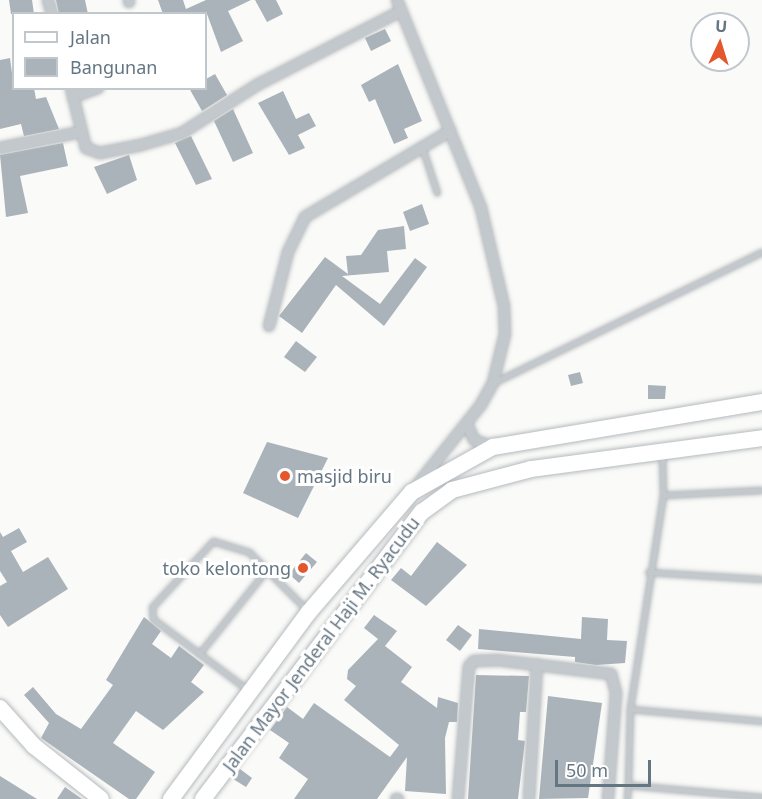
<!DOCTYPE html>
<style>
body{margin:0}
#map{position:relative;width:762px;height:799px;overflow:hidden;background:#fafaf8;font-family:"Noto Sans",sans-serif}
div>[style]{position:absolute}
.building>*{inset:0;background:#aab3b9}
.roads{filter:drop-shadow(0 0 2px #b5babe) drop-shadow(0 0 2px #b5babe)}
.service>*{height:5px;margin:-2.5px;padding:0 2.5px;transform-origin:2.5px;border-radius:2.5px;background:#c3c8cc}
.minor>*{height:10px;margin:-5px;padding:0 5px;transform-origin:5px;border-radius:5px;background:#c3c8cc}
.primary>*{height:16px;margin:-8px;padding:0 8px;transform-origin:8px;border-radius:8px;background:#fff}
.dots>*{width:16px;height:16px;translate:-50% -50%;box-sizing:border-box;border:3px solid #fff;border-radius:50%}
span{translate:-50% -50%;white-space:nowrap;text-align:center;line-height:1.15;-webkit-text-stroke:6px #fff;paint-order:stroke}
.poi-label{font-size:18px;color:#657683}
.left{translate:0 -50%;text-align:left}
.right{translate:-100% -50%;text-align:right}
.street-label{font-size:18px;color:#657683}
.legend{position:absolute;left:12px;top:12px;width:195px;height:78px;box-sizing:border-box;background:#fff;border:2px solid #c1c8cd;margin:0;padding:8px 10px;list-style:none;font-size:18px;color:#657683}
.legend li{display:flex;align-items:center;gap:12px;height:30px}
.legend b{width:30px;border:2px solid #c1c8cd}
.north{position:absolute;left:690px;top:12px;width:60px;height:60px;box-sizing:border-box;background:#fff;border:2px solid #c1c8cd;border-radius:50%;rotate:4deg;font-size:16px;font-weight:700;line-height:24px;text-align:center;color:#657683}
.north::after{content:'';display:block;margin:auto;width:21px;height:27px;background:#e4572e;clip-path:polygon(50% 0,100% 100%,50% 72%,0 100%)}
.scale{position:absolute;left:555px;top:760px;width:96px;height:27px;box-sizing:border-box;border:3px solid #657683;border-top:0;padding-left:8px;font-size:18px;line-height:21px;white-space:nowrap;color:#657683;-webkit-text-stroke:4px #fff;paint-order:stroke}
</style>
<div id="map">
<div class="building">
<div style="clip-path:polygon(9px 0,32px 0,34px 14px,11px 14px)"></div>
<div style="clip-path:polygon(56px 0,85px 0,88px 14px,59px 14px)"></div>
<div style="clip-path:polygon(158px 0,183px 0,186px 9px,206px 0,251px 0,228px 11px,243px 41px,221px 52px,207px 14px,163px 14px)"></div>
<div style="clip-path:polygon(255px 0,276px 0,283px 14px,267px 22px)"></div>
<div style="clip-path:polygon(385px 29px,391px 41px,371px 51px,365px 38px)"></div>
<div style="clip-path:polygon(10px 58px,14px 88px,34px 88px,36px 99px,46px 97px,59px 129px,24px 136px,21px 124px,0 129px,0 60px)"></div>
<div style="clip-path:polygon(398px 64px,422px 121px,404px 129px,408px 138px,394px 144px,375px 99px,369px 102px,361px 85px)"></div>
<div style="clip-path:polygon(215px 74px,227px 95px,202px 111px,189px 88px,206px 88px,206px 79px)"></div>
<div style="clip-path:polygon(283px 91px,296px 119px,309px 113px,316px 126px,298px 135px,305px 148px,289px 155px,258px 103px)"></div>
<div style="clip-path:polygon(233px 109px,253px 153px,233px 162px,214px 121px)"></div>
<div style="clip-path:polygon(191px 136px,212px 179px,196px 185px,175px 143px)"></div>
<div style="clip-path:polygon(63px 143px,68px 166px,20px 176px,28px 213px,6px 217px,0 155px)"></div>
<div style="clip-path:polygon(129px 155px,137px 180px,107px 194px,94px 167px)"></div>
<div style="clip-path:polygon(422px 204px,429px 224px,410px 231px,403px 212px)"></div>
<div style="clip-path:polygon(404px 226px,406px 249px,387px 251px,389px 272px,342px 276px,380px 304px,415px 258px,427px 267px,384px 326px,336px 285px,302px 333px,279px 316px,325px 257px,348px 274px,346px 256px,361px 255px,378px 230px)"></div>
<div style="clip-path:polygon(296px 341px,317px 357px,305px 372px,284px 357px)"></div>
<div style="clip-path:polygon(580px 372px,583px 383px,571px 386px,568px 375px)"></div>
<div style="clip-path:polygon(648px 385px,666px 386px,665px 399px,648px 399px)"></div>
<div style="clip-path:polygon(267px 442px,328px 458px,298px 518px,243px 493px)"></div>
<div style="clip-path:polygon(19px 528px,27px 542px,11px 551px,23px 572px,48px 557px,68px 589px,8px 627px,0 615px,0 586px,7px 582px,0 571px,0 532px,3px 537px)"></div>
<div style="clip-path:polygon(437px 542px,467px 565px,426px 606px,391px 580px,401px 568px,411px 576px)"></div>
<div style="clip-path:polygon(306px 553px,317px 562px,299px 583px,289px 574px)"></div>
<div style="clip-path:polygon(374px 615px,397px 631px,385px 646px,412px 667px,401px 682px,437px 708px,438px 697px,458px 703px,457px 722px,449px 722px,445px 738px,446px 794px,405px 791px,407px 757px,377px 799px,294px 799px,308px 779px,279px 758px,289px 743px,270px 730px,287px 707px,303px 719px,314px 703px,390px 757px,399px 745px,344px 700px,356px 686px,347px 679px,348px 670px,378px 639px,364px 628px)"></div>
<div style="clip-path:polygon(144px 617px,161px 631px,152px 644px,171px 658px,179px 646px,204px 665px,191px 682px,204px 692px,163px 730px,136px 711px,113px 743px,155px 772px,136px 799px,129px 799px,41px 738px,49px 723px,24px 695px,33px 687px,56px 714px,81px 729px,113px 685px,106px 680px)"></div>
<div style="clip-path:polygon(582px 617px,608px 619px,607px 640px,627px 641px,625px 663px,596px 665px,575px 662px,575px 657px,478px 649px,479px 629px,581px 639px)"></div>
<div style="clip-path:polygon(458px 625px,472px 635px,460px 651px,446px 640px)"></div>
<div style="clip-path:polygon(476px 675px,529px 676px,526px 712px,520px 712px,518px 740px,525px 741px,518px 799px,468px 799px)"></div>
<div style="clip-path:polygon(548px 696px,602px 703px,588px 798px,539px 799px)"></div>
<div style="clip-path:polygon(240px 769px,252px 778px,246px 787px,233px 779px)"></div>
<div style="clip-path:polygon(0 776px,37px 799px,0 799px)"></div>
<div style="clip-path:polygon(65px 787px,82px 799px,57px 799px)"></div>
</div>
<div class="roads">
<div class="service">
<div style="left:422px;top:147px;width:48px;rotate:71.9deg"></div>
<div style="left:495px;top:382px;width:297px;rotate:-26deg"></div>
<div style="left:662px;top:454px;width:41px;rotate:88.6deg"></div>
<div style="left:663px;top:495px;width:217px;rotate:98.8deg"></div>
<div style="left:630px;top:709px;width:76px;rotate:91.5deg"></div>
<div style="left:628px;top:785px;width:135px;rotate:5.1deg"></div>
<div style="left:663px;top:495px;width:99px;rotate:-2.9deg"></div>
<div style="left:648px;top:572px;width:114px;rotate:3.5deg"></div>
<div style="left:199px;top:654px;width:110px;rotate:-51.3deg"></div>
<div style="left:248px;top:690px;width:119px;rotate:-143.2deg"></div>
<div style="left:153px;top:619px;width:12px;rotate:-95deg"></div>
<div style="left:152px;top:607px;width:90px;rotate:-47.3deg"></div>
<div style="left:213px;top:541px;width:38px;rotate:17deg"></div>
<div style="left:249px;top:552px;width:83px;rotate:45deg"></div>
<div style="left:630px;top:709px;width:133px;rotate:5.2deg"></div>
<div style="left:627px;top:799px;width:14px;rotate:-86deg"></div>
</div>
<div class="minor">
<div style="left:48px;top:0;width:15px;rotate:74deg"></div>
<div style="left:129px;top:0;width:2px;rotate:90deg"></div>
<div style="left:397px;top:0;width:224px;rotate:68deg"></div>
<div style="left:481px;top:208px;width:101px;rotate:76.8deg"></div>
<div style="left:504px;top:306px;width:28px;rotate:88deg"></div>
<div style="left:505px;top:334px;width:50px;rotate:103.8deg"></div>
<div style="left:493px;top:383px;width:26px;rotate:119deg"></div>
<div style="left:480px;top:406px;width:106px;rotate:128.5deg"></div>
<div style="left:71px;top:88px;width:62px;rotate:76deg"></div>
<div style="left:86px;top:148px;width:15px;rotate:20deg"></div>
<div style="left:100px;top:153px;width:42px;rotate:-11deg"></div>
<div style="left:141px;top:145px;width:43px;rotate:-16.3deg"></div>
<div style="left:182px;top:133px;width:89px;rotate:-32.6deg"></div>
<div style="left:257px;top:85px;width:162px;rotate:-27.2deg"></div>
<div style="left:73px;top:97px;width:27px;rotate:-20deg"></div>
<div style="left:0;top:148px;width:83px;rotate:-11.2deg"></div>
<div style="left:269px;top:326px;width:76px;rotate:-75.6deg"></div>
<div style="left:288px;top:252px;width:39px;rotate:-64deg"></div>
<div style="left:305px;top:217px;width:169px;rotate:-30.7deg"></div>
<div style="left:467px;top:424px;width:17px;rotate:66deg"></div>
<div style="left:474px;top:440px;width:20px;rotate:20deg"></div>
<div style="left:396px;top:799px;width:2px"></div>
<div style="left:458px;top:799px;width:133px;rotate:-85.3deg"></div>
<div style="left:469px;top:666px;width:7px;rotate:-45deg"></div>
<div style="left:474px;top:661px;width:23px;rotate:-2deg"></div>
<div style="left:497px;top:660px;width:115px;rotate:7deg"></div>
<div style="left:611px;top:674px;width:20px;rotate:75deg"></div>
<div style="left:616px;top:693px;width:106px;rotate:94.3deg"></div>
<div style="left:529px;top:799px;width:135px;rotate:-86.6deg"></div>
</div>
<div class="primary">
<div style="left:0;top:708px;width:51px;rotate:48.2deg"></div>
<div style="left:34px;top:746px;width:85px;rotate:38.3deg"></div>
<div style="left:171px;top:799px;width:232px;rotate:-53.6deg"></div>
<div style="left:309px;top:612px;width:158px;rotate:-49.4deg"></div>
<div style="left:412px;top:492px;width:93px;rotate:-29.1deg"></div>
<div style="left:493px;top:447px;width:273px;rotate:-9.5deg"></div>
<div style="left:203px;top:799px;width:361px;rotate:-52.7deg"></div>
<div style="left:422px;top:512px;width:37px;rotate:-36deg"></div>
<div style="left:452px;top:490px;width:82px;rotate:-14.9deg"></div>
<div style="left:531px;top:469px;width:233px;rotate:-7.6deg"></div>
</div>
</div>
<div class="dots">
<div style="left:285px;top:476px;background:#e4572e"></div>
<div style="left:303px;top:568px;background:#e4572e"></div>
</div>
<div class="poi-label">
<span class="left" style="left:297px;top:476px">masjid biru</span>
<span class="right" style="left:291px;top:568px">toko kelontong</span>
</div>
<div class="street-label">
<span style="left:321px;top:644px;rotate:-53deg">Jalan Mayor Jenderal Haji M. Ryacudu</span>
</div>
<ul class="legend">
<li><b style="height:8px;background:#fff"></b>Jalan</li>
<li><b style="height:16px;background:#aab3b9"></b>Bangunan</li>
</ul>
<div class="north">U</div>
<div class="scale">50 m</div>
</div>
